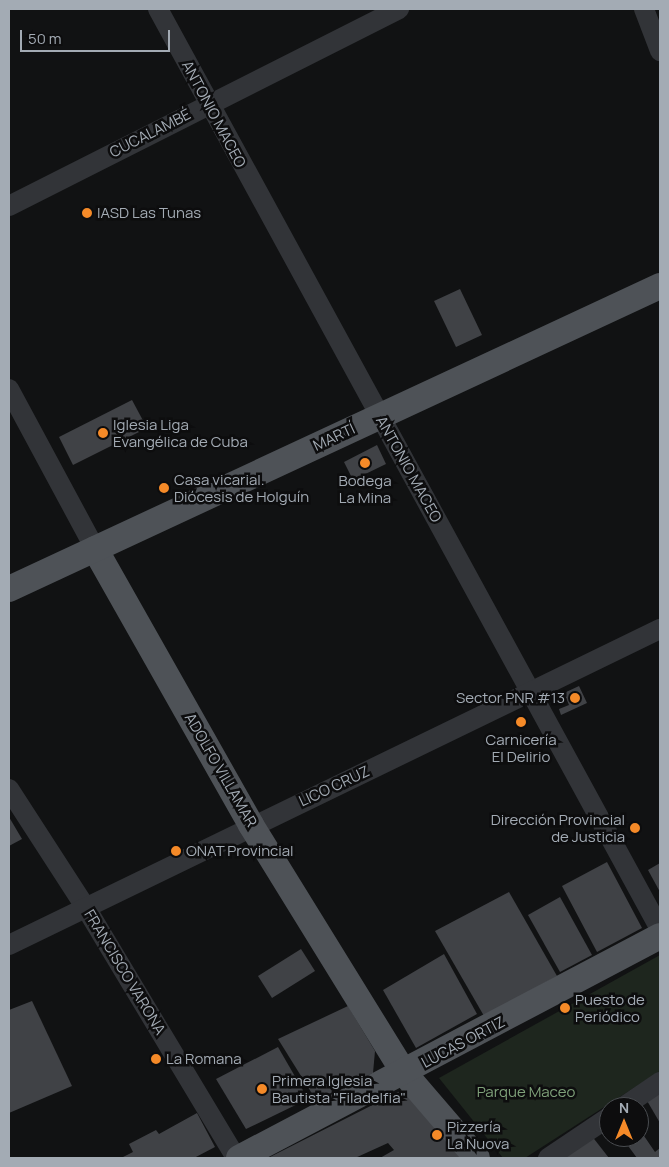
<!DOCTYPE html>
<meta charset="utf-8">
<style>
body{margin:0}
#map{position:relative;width:669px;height:1167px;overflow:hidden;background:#111213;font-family:Manrope,sans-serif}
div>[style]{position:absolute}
.green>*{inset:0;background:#1e261e}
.building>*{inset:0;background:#404246}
.minor>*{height:20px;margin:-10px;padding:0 10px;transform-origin:10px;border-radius:10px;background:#323438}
.major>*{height:26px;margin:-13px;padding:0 13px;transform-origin:13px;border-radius:13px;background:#4e5257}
.dots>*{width:14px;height:14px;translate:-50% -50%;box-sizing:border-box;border:2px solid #0d0d0e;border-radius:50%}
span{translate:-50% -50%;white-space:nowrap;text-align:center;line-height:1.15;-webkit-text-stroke:5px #0d0d0e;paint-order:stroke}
.street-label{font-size:15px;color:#a3abb4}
.poi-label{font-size:15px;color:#a3abb4}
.left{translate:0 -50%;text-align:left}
.right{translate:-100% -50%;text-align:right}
.park-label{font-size:15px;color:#7ea079}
.frame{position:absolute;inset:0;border:10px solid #a3abb4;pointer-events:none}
.north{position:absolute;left:599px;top:1097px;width:50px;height:50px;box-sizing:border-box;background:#0d0d0e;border:1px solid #494c50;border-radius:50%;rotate:0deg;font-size:14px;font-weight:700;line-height:20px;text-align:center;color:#a3abb4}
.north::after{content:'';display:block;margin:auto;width:18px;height:22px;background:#f58a28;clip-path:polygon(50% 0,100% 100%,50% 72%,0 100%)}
.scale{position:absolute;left:20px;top:30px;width:150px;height:22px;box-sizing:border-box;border:2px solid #a3abb4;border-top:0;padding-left:6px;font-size:15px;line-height:18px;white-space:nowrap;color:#a3abb4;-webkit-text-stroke:4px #0d0d0e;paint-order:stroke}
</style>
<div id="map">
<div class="green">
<div style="clip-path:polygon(660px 955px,660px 1071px,525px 1158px,503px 1158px,439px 1078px)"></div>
</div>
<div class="building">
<div style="clip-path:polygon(460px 289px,482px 335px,456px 347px,434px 301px)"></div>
<div style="clip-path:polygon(132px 400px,147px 428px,73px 465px,59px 437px)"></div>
<div style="clip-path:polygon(377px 445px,386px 464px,353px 480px,344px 462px)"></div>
<div style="clip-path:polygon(579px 686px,587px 703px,561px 715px,559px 709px,569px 705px,564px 693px)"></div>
<div style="clip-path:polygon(9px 817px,22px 839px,9px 846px)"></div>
<div style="clip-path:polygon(607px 862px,642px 928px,597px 952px,562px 886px)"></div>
<div style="clip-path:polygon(660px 863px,660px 892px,648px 870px)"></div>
<div style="clip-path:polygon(509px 892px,557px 976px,484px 1016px,435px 931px)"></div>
<div style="clip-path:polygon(560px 897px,592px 955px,560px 972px,528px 915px)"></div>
<div style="clip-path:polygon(301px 949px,315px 971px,272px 998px,258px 976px)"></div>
<div style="clip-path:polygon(444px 954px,477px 1014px,416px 1048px,383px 990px)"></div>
<div style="clip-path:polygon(32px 1001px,72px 1086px,9px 1113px,9px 1010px)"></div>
<div style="clip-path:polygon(348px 1006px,375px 1051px,373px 1073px,316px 1100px,278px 1039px)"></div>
<div style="clip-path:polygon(278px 1047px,308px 1099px,246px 1129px,216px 1079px)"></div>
<div style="clip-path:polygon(404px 1089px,461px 1158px,380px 1158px,394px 1150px,388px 1143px,355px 1158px,268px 1158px)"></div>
<div style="clip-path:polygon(658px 1092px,660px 1096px,660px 1123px,646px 1099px)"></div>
<div style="clip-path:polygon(197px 1113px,215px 1147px,194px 1158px,121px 1158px,133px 1152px,129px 1144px,156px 1130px,159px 1134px)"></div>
<div style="clip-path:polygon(639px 1113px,647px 1124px,639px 1130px)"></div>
<div style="clip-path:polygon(642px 1133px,655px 1152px,660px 1148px,660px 1158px,637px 1158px,623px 1139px,639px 1137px)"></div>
<div style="clip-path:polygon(591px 1135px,609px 1158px,558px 1158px)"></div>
</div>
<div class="minor">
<div style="left:158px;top:9px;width:1048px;rotate:61.38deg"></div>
<div style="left:644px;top:9px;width:45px;rotate:69.1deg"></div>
<div style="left:9px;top:206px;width:437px;rotate:-26.8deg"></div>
<div style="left:9px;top:389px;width:182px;rotate:61.7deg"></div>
<div style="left:9px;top:789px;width:142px;rotate:57.1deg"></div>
<div style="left:86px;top:908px;width:292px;rotate:59deg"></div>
<div style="left:9px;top:945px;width:724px;rotate:-25.89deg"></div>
<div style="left:623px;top:1107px;width:45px;rotate:-34deg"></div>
<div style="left:548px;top:1158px;width:73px;rotate:-33.9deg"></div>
</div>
<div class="major">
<div style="left:95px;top:549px;width:317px;rotate:60.5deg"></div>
<div style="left:251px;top:825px;width:291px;rotate:58.3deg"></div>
<div style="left:404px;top:1073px;width:112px;rotate:49.3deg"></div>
<div style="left:9px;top:589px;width:718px;rotate:-24.96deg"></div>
<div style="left:239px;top:1158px;width:476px;rotate:-27.8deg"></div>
</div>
<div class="dots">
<div style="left:87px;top:213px;background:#f58a28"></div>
<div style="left:103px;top:433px;background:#f58a28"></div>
<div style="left:365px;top:463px;background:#f58a28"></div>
<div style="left:164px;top:488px;background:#f58a28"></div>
<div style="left:575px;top:698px;background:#f58a28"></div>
<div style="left:521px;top:722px;background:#f58a28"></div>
<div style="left:635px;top:828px;background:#f58a28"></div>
<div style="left:176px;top:851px;background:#f58a28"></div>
<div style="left:565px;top:1008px;background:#f58a28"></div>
<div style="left:156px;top:1059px;background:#f58a28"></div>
<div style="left:262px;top:1089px;background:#f58a28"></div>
<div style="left:437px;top:1135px;background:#f58a28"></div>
</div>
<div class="street-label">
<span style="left:214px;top:114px;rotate:62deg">ANTONIO MACEO</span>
<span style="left:150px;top:133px;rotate:-27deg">CUCALAMBÉ</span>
<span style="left:334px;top:437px;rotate:-25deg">MARTÍ</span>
<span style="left:409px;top:469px;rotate:61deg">ANTONIO MACEO</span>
<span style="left:221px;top:770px;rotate:60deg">ADOLFO VILLAMAR</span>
<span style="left:334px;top:786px;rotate:-25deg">LICO CRUZ</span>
<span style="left:125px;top:972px;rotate:59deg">FRANCISCO VARONA</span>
<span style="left:463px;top:1042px;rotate:-28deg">LUCAS ORTIZ</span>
</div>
<div class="poi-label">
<span class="left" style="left:97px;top:213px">IASD Las Tunas</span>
<span class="left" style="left:113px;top:433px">Iglesia Liga<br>Evangélica de Cuba</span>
<span class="left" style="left:174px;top:488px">Casa vicarial.<br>Diócesis de Holguín</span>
<span style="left:365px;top:489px">Bodega<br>La Mina</span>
<span class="right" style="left:565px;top:698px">Sector PNR #13</span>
<span style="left:521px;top:748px">Carnicería<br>El Delirio</span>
<span class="right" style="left:625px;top:828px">Dirección Provincial<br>de Justicia</span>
<span class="left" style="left:186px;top:851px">ONAT Provincial</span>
<span class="left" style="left:575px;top:1008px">Puesto de<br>Periódico</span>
<span class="left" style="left:166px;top:1059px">La Romana</span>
<span class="left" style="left:272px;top:1089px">Primera Iglesia<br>Bautista "Filadelfia"</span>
<span class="left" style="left:447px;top:1135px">Pizzería<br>La Nuova</span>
</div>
<div class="park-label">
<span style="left:526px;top:1092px">Parque Maceo</span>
</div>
<div class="frame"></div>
<div class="north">N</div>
<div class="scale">50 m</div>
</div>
